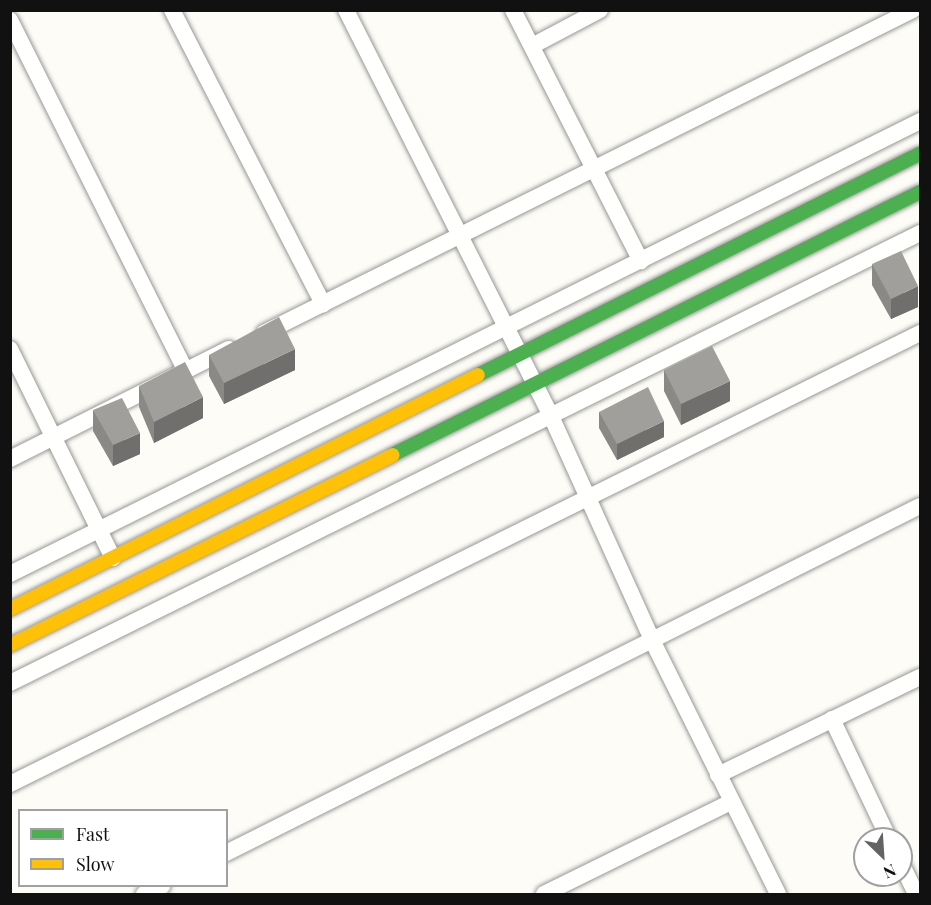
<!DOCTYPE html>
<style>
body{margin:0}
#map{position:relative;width:931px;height:905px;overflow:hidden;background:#fdfcf7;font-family:"Playfair Display",serif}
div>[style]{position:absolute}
.roads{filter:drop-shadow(0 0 2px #979795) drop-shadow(0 0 2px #979795)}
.street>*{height:16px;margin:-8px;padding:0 8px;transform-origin:8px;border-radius:8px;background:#fffffe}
.fast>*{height:14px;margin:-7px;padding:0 7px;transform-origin:7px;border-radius:7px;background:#4caf50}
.slow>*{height:14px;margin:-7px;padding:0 7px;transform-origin:7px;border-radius:7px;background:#ffc107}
.wall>*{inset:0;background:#8a8986}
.shaded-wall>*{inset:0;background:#716f6d}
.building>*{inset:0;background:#a19f9c}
span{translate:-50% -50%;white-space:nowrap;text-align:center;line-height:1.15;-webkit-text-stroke:6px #fff;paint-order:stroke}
.frame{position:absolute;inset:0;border:12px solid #111;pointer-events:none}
.legend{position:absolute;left:18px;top:809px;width:210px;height:78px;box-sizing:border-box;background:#fff;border:2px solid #a0a0a0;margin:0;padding:8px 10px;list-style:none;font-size:18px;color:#111}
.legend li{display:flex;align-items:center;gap:12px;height:30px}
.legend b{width:30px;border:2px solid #a0a0a0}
.north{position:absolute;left:853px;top:827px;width:60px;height:60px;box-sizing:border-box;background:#fff;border:2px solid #a0a0a0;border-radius:50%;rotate:155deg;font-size:16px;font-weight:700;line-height:24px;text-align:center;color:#111}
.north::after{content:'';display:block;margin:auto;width:21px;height:27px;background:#646362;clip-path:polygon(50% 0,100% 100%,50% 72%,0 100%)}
</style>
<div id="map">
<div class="roads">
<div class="street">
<div style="left:172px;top:10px;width:331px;rotate:62.8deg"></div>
<div style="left:346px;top:10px;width:455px;rotate:63.2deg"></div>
<div style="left:551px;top:416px;width:246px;rotate:65.7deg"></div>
<div style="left:652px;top:640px;width:284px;rotate:63.6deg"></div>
<div style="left:513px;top:10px;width:282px;rotate:63deg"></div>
<div style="left:10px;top:20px;width:393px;rotate:63.4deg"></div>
<div style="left:532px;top:46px;width:77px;rotate:-27.9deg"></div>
<div style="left:264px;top:333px;width:725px;rotate:-26.46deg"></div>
<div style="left:10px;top:349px;width:233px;rotate:63.8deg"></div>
<div style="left:10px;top:459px;width:245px;rotate:-26.7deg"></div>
<div style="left:10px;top:574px;width:1017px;rotate:-26.46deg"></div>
<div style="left:10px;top:683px;width:1015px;rotate:-26.31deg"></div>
<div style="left:832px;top:719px;width:133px;rotate:64.6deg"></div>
<div style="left:718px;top:775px;width:225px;rotate:-25.9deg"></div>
<div style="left:10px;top:784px;width:1016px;rotate:-26.36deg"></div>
<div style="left:226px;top:853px;width:776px;rotate:-26.57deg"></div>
<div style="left:901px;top:863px;width:34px;rotate:64deg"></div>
<div style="left:144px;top:894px;width:20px;rotate:-24deg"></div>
<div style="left:544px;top:894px;width:208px;rotate:-26.2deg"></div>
</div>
<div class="fast">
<div style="left:478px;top:375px;width:494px;rotate:-26.6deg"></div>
<div style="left:392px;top:455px;width:590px;rotate:-26.48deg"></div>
</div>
<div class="slow">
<div style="left:10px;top:609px;width:523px;rotate:-26.57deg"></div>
<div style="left:10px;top:645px;width:427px;rotate:-26.4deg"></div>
</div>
</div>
<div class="wall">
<div style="clip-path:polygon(872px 264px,918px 307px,891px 319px,872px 285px)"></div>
<div style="clip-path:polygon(209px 355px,295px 370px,224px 404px,209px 376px)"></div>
<div style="clip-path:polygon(664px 370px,730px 401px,681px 425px,664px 391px)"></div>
<div style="clip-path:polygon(139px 386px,203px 418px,154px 443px,139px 407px)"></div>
<div style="clip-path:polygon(93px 410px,140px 454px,113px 466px,93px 431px)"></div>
<div style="clip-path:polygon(599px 412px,664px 437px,617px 460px,599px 428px)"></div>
</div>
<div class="shaded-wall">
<div style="clip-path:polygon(918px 286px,918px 307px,891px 319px,891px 299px)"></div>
<div style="clip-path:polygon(295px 349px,295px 370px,224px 404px,224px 383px)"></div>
<div style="clip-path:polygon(730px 381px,730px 401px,681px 425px,681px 404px)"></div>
<div style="clip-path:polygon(203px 397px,203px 418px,154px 443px,154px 422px)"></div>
<div style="clip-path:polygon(664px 421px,664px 437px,617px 460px,617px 444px)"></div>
<div style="clip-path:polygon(140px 433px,140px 454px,113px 466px,113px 445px)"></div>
</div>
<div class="building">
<div style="clip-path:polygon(901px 251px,918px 286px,891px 299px,872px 264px)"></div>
<div style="clip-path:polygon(279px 317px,295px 349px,224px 383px,209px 355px)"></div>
<div style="clip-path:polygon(712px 346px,730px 381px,681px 404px,664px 370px)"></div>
<div style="clip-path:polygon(185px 362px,203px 397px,154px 422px,139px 386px)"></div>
<div style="clip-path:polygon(648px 387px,664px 421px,617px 444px,599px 412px)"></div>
<div style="clip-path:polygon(122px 398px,140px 433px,113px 445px,93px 410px)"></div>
</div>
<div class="frame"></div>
<ul class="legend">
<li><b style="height:8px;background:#4caf50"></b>Fast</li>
<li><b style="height:8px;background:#ffc107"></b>Slow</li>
</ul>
<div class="north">N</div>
</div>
